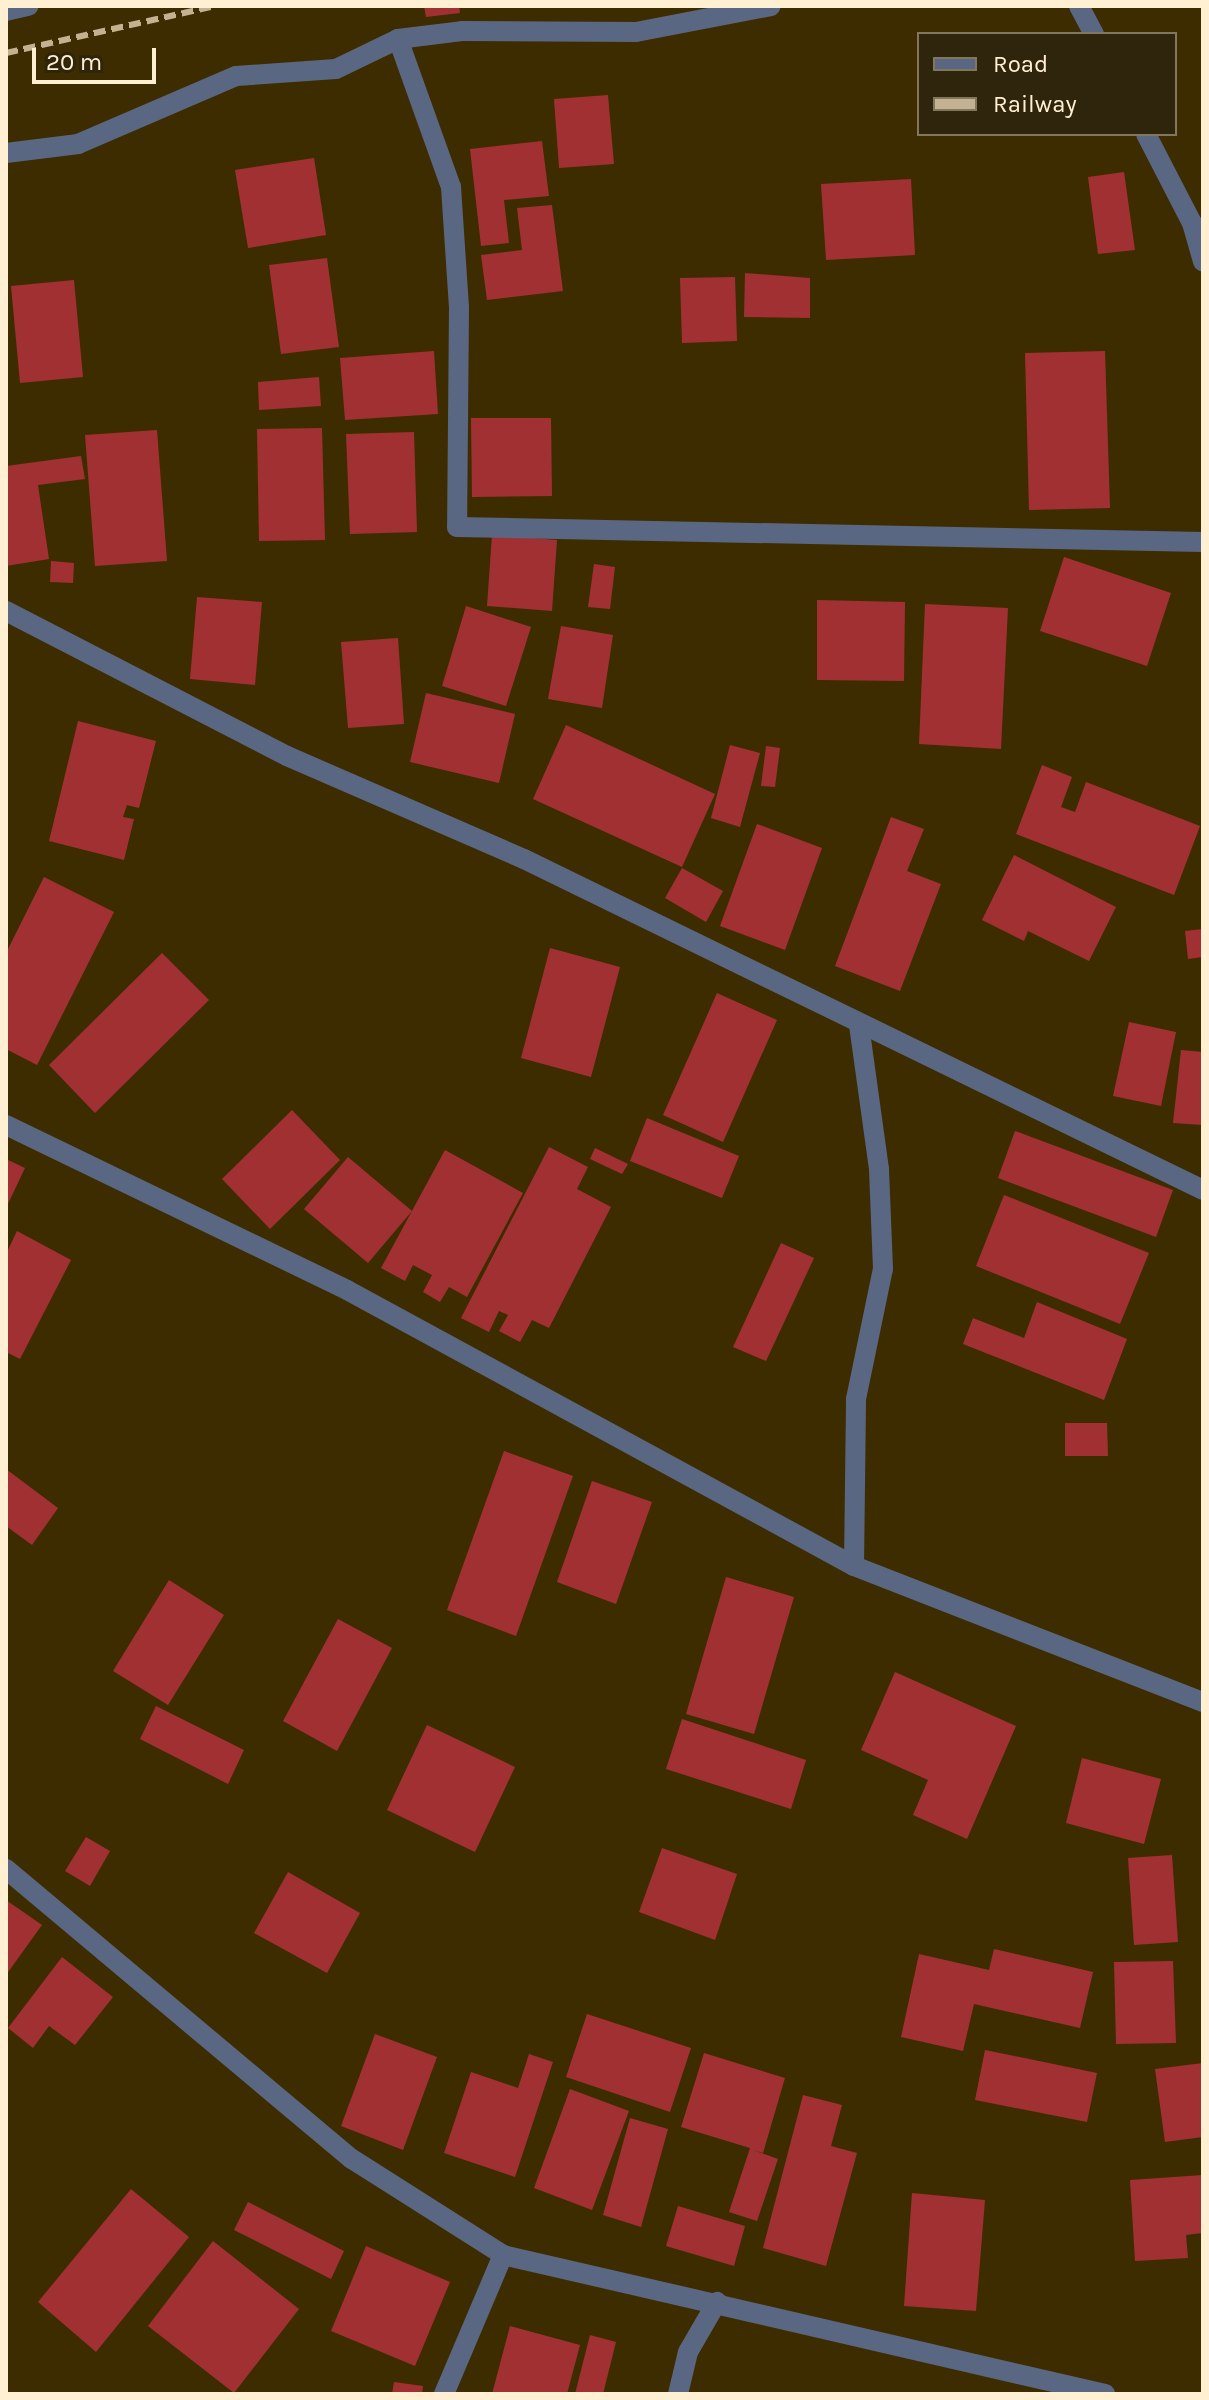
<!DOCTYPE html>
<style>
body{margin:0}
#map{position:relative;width:1209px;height:2400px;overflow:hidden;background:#3e2c01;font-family:Karla,sans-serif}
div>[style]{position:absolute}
.building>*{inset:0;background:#a13033}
.minor>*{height:20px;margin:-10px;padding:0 10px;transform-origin:10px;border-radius:10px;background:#5a6782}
.rail>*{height:6px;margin-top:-3px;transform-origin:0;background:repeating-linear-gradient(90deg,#c2b291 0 12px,transparent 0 18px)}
span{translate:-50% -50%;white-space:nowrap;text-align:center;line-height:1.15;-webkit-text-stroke:8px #2f240c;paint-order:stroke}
.frame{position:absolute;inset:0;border:8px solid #fff0d3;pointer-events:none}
.legend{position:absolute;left:917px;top:32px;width:260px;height:104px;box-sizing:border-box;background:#2f240c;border:2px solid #82765c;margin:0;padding:10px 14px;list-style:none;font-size:24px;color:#fff0d3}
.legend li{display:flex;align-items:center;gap:16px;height:40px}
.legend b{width:40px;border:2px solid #82765c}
.scale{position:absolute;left:32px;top:48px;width:124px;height:36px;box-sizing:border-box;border:4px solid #fff0d3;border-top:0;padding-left:10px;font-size:24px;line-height:28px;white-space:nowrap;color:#fff0d3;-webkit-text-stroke:6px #2f240c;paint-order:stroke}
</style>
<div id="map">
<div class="building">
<div style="clip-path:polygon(424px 6px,459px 6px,460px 13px,426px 17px)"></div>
<div style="clip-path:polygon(608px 95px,614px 164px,559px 168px,554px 99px)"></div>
<div style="clip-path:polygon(542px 141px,549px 196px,504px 200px,509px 243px,481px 246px,470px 149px)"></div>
<div style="clip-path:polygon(314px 158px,326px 235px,248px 248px,235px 170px)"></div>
<div style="clip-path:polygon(1124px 172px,1135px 250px,1098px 254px,1088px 177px)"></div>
<div style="clip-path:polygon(911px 179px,915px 255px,826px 260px,821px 184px)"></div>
<div style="clip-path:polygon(552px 205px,563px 291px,487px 300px,481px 255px,522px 250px,517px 208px)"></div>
<div style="clip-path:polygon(327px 258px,339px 347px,281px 354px,269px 265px)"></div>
<div style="clip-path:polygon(745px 273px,810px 278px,810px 318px,744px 317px)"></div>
<div style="clip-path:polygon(735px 277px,737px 341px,682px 343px,680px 278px)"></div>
<div style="clip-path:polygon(74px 280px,83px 377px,20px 383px,11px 286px)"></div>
<div style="clip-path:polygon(434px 351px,438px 414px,345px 420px,340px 358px)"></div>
<div style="clip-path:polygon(1105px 351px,1110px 508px,1029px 510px,1025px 353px)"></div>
<div style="clip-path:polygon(319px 377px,321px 406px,259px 410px,258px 382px)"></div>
<div style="clip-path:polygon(471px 418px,551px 418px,552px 496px,472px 497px)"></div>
<div style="clip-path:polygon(322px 428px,325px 540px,259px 541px,257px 429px)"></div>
<div style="clip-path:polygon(157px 430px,167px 561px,95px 566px,85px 435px)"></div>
<div style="clip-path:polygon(414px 432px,417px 532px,350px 534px,346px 434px)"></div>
<div style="clip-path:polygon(81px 456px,85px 479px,38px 485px,49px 559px,6px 566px,6px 466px)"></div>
<div style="clip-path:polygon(492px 535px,557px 540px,552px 611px,487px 606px)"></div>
<div style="clip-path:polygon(1064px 557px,1171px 593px,1147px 666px,1040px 631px)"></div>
<div style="clip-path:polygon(51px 561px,74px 563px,73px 583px,50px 582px)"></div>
<div style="clip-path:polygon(594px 564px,615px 567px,610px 609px,588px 607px)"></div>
<div style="clip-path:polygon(197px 597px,262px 602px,255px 685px,190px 679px)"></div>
<div style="clip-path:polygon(817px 600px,905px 602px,904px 681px,817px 680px)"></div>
<div style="clip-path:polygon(925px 604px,1008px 608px,1001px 749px,919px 744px)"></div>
<div style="clip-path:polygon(466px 606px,531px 627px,506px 706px,442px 686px)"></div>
<div style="clip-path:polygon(561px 626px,613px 635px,602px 708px,548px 699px)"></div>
<div style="clip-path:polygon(398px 638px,404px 724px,348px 728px,341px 642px)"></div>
<div style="clip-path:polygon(426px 693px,515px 714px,499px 783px,410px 762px)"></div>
<div style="clip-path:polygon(78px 721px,156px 741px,139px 808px,127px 805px,123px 817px,134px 819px,124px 860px,49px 841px)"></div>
<div style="clip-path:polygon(566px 725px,715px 794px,682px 867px,533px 799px)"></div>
<div style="clip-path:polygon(730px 745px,760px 753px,740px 827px,711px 818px)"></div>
<div style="clip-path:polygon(766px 746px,780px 748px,775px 787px,761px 786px)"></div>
<div style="clip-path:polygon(1042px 765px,1072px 777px,1061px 807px,1075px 812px,1086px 782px,1200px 826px,1174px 895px,1016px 834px)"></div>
<div style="clip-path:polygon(891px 817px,924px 829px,907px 871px,941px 884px,900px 991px,835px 966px)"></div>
<div style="clip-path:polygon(757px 824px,822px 848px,785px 950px,720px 926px)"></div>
<div style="clip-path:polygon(1014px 855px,1116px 907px,1089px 961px,1028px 931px,1024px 941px,982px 920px)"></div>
<div style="clip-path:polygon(682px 868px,723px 891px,706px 922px,665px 898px)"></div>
<div style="clip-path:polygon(44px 877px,114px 912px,37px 1065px,6px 1049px,6px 953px)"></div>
<div style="clip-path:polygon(1203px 929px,1203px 957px,1188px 959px,1185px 931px)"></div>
<div style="clip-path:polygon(550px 948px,620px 967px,591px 1077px,521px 1058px)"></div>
<div style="clip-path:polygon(162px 953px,209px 1000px,95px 1113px,49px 1065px)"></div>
<div style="clip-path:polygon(717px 993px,777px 1020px,723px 1142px,663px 1115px)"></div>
<div style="clip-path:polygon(1129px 1022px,1176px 1032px,1161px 1106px,1113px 1096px)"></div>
<div style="clip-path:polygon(1181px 1050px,1203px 1052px,1203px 1125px,1173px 1123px)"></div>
<div style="clip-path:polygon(292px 1110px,340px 1160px,270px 1229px,222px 1179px)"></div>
<div style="clip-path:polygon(647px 1118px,739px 1156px,722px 1198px,630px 1161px)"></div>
<div style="clip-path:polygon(1015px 1131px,1173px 1190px,1156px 1237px,998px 1178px)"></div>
<div style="clip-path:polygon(549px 1147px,588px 1167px,577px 1189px,611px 1207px,549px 1328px,532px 1320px,520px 1342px,499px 1331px,508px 1315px,499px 1311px,489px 1332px,461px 1318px)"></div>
<div style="clip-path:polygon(595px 1148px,628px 1164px,622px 1174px,590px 1159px)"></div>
<div style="clip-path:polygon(445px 1150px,523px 1193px,467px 1297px,449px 1287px,440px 1302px,423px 1292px,432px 1275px,413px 1265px,405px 1281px,381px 1268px)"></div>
<div style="clip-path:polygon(348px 1157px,412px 1211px,368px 1263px,304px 1209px)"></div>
<div style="clip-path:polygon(6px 1159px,25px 1168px,6px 1208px)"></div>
<div style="clip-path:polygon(1004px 1195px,1149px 1253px,1120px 1324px,976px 1266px)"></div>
<div style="clip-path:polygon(17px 1231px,71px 1260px,20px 1359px,6px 1352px,6px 1254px)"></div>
<div style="clip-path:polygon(781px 1243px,814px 1258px,766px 1361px,733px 1347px)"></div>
<div style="clip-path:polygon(1037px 1302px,1127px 1339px,1104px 1400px,963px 1344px,973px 1318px,1024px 1338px)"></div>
<div style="clip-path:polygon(1065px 1423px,1107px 1423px,1108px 1456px,1065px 1456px)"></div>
<div style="clip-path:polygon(504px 1451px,573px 1476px,516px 1636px,447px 1610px)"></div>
<div style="clip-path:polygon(6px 1469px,58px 1508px,32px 1545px,6px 1526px)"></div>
<div style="clip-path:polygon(592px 1481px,652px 1502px,616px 1604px,557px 1582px)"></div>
<div style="clip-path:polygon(726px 1577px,794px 1597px,754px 1734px,686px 1714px)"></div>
<div style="clip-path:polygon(169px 1580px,224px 1615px,168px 1705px,113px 1671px)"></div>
<div style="clip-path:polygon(338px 1619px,392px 1648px,337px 1751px,283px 1721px)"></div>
<div style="clip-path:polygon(895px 1672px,1016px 1726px,967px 1839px,913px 1815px,928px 1780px,861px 1750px)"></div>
<div style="clip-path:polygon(156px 1706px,244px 1750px,228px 1784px,140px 1739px)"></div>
<div style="clip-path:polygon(682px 1719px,806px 1760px,791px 1809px,666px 1769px)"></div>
<div style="clip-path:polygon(427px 1725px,515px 1767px,475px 1852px,387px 1810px)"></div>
<div style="clip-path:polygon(1082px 1758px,1161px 1779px,1144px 1844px,1066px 1823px)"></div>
<div style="clip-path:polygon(86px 1837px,110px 1851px,90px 1886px,65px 1871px)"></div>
<div style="clip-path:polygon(662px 1848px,737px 1874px,715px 1940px,639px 1912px)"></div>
<div style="clip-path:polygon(1172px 1855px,1178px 1942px,1134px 1945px,1128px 1858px)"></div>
<div style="clip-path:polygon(288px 1872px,360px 1913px,327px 1973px,254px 1933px)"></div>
<div style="clip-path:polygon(6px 1900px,42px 1925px,6px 1975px)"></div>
<div style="clip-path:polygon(994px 1949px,1093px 1972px,1080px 2028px,974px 2004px,963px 2051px,901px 2037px,919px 1954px,989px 1970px)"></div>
<div style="clip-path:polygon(62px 1957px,113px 1997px,75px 2045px,49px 2026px,33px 2048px,8px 2028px)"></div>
<div style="clip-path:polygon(1173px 1961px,1176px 2043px,1116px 2044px,1114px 1962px)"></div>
<div style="clip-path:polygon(587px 2014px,691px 2048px,670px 2112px,566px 2077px)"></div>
<div style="clip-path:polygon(375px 2034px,437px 2057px,403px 2150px,341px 2126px)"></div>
<div style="clip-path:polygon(985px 2050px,1097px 2073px,1087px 2122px,975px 2100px)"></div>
<div style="clip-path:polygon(704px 2053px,785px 2078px,763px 2153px,753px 2150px,778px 2159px,757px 2221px,729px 2212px,750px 2148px,681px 2127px)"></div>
<div style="clip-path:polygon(529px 2054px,553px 2062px,515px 2177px,444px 2153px,471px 2072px,518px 2088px)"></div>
<div style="clip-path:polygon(1203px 2063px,1203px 2137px,1165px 2142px,1155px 2069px)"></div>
<div style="clip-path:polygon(570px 2089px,629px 2111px,592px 2210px,534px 2188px)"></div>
<div style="clip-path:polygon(803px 2095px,842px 2105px,831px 2146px,857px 2153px,826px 2266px,763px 2248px)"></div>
<div style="clip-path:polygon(630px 2118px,668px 2129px,641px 2227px,603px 2215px)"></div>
<div style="clip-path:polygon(1203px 2175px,1203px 2233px,1186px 2235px,1188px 2258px,1135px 2261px,1130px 2180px)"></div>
<div style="clip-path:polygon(131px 2189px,189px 2237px,96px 2352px,38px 2302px)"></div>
<div style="clip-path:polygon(912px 2193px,985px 2200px,976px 2311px,904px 2306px)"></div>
<div style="clip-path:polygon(248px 2202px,344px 2251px,331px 2279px,234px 2230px)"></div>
<div style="clip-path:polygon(678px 2206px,745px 2226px,734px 2266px,666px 2246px)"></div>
<div style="clip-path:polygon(213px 2241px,299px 2309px,234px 2393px,148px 2326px)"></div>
<div style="clip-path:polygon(366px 2246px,450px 2282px,415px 2366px,331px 2331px)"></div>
<div style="clip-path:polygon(510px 2326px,580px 2345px,567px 2394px,492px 2394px)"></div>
<div style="clip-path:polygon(590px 2335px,616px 2342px,603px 2394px,575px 2394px)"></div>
<div style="clip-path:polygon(394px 2382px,423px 2386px,422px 2394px,392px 2394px)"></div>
</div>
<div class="minor">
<div style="left:1079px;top:6px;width:32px;rotate:62deg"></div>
<div style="left:6px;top:11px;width:23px;rotate:-13deg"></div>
<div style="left:398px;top:39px;width:157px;rotate:70.3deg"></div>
<div style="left:451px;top:187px;width:120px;rotate:86.2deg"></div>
<div style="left:459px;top:307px;width:220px;rotate:90.5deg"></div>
<div style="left:457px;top:527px;width:746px;rotate:1.15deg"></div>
<div style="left:1146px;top:134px;width:100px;rotate:62.7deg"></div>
<div style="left:1192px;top:223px;width:40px;rotate:74deg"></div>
<div style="left:6px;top:153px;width:73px;rotate:-7.1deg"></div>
<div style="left:78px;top:144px;width:172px;rotate:-23.3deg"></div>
<div style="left:236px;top:76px;width:100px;rotate:-4deg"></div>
<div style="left:336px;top:69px;width:69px;rotate:-25.8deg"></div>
<div style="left:398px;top:39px;width:64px;rotate:-7.1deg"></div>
<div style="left:462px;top:31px;width:174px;rotate:0.3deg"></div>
<div style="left:636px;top:32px;width:137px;rotate:-10.9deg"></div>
<div style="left:6px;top:611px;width:316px;rotate:27.3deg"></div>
<div style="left:287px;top:756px;width:258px;rotate:23.5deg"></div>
<div style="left:524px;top:859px;width:755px;rotate:25.99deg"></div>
<div style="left:6px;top:1125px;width:379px;rotate:25.8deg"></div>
<div style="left:347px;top:1290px;width:577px;rotate:28.56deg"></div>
<div style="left:854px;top:1566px;width:375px;rotate:21.3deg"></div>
<div style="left:854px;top:1566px;width:167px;rotate:-89.3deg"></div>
<div style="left:856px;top:1399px;width:133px;rotate:-78.3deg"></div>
<div style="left:883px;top:1269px;width:100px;rotate:-92.3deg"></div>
<div style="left:879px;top:1169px;width:145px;rotate:-97.9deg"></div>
<div style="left:6px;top:1869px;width:451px;rotate:40deg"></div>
<div style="left:352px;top:2159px;width:179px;rotate:32.4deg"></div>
<div style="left:503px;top:2255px;width:618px;rotate:13deg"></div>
<div style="left:444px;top:2394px;width:151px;rotate:-67deg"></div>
<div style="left:678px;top:2394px;width:43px;rotate:-76.6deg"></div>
<div style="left:688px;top:2352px;width:58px;rotate:-59.9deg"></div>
</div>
<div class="rail">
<div style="left:6px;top:53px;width:214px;rotate:-12.7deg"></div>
</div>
<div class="frame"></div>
<ul class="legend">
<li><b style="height:10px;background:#5a6782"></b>Road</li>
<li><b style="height:10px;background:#c2b291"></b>Railway</li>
</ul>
<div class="scale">20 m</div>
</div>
